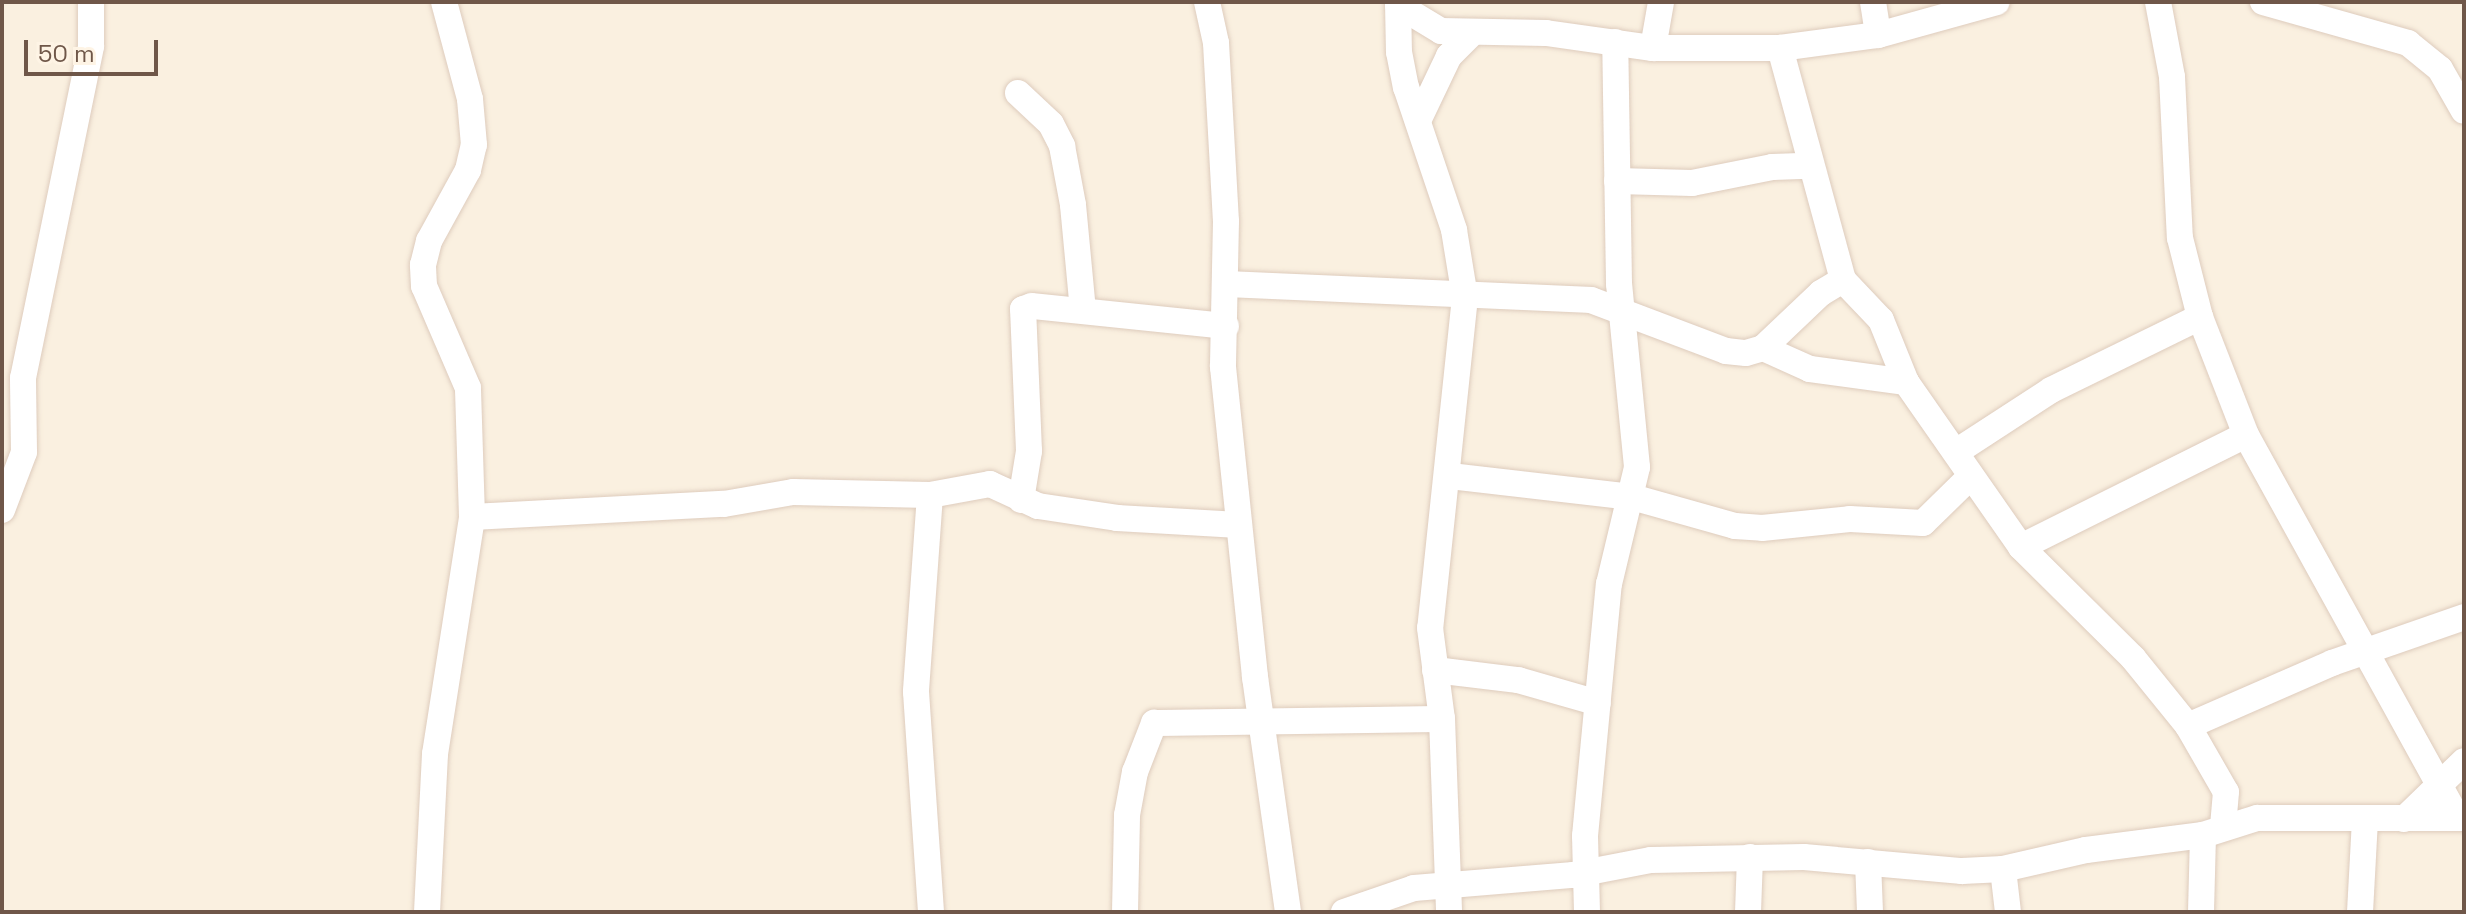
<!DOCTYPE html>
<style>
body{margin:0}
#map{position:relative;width:2466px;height:914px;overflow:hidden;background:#faf0e0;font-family:"Space Grotesk",sans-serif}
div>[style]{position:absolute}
.roads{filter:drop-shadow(0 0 2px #deccbd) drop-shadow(0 0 2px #deccbd)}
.minor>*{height:26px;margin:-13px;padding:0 13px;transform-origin:13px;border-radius:13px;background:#fff}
span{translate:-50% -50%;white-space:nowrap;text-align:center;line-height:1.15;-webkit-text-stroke:6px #fef4e5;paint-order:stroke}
.frame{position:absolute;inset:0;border:4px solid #6f5749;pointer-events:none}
.scale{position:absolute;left:24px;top:40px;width:134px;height:36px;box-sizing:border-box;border:4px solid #6f5749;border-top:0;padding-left:10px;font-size:24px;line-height:28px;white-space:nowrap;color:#6f5749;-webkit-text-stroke:6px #fef4e5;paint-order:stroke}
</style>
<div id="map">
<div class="roads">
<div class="minor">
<div style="left:1207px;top:2px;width:42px;rotate:77.6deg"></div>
<div style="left:1216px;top:43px;width:178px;rotate:86.8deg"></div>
<div style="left:1226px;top:221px;width:146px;rotate:91.2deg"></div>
<div style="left:1223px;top:367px;width:312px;rotate:84.1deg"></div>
<div style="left:1255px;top:677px;width:237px;rotate:82deg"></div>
<div style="left:1398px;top:2px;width:50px;rotate:88.9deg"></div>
<div style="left:1399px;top:52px;width:36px;rotate:79deg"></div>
<div style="left:1406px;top:87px;width:151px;rotate:71.4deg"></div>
<div style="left:1454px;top:230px;width:68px;rotate:80.7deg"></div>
<div style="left:1465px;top:297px;width:333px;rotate:96deg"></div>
<div style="left:1430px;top:628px;width:92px;rotate:82.5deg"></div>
<div style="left:1442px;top:719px;width:193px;rotate:87.9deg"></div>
<div style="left:1873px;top:2px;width:33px;rotate:81deg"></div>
<div style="left:2158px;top:2px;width:76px;rotate:79.4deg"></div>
<div style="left:2172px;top:77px;width:161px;rotate:87.2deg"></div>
<div style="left:2180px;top:238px;width:81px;rotate:75.8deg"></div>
<div style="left:2200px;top:317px;width:127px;rotate:68.7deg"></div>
<div style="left:2246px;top:435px;width:437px;rotate:61.1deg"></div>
<div style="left:2263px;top:2px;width:151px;rotate:15.8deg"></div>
<div style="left:2408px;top:43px;width:41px;rotate:39.1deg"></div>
<div style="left:2440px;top:69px;width:48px;rotate:60.3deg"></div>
<div style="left:1398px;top:5px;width:50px;rotate:31.2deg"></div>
<div style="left:1441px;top:31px;width:105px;rotate:1.1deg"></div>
<div style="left:1546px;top:33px;width:108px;rotate:8deg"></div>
<div style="left:1653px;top:48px;width:127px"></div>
<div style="left:1780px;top:48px;width:99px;rotate:-7.6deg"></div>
<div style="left:1878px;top:35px;width:123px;rotate:-15.5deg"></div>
<div style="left:1653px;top:48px;width:47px;rotate:-80.1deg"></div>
<div style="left:1780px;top:48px;width:240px;rotate:74.8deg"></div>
<div style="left:1843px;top:280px;width:55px;rotate:46.5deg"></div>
<div style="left:1881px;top:320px;width:67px;rotate:68deg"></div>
<div style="left:1906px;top:382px;width:201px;rotate:55.1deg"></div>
<div style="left:2021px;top:547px;width:158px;rotate:44.7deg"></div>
<div style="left:2133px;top:658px;width:87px;rotate:51deg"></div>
<div style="left:2188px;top:726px;width:76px;rotate:60.1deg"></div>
<div style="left:2226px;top:792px;width:36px;rotate:95deg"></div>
<div style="left:1018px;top:93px;width:45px;rotate:43.2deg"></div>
<div style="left:1051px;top:124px;width:25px;rotate:63deg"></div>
<div style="left:1062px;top:146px;width:60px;rotate:79.4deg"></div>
<div style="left:1073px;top:205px;width:106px;rotate:84.6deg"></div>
<div style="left:1418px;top:121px;width:72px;rotate:-64.5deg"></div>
<div style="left:1449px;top:56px;width:34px;rotate:-45deg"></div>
<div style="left:1617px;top:181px;width:75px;rotate:1.5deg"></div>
<div style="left:1692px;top:183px;width:82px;rotate:-11.3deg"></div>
<div style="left:1772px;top:167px;width:36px;rotate:-2deg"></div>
<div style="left:1228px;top:284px;width:363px;rotate:2.5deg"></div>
<div style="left:1591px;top:300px;width:144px;rotate:20.7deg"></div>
<div style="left:1726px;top:351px;width:20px;rotate:6deg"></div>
<div style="left:1746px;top:353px;width:18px;rotate:-16deg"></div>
<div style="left:1763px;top:348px;width:80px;rotate:-43.5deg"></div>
<div style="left:1821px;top:293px;width:26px;rotate:-31deg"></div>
<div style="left:1763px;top:348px;width:51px;rotate:24.1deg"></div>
<div style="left:1810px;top:369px;width:97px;rotate:7.7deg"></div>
<div style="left:1956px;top:452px;width:113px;rotate:-33.1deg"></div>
<div style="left:2051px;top:390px;width:166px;rotate:-26.1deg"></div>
<div style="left:1450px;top:476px;width:183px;rotate:6.6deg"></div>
<div style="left:1632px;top:497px;width:107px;rotate:15.7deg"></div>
<div style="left:1735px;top:526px;width:27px;rotate:4deg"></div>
<div style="left:1762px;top:528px;width:88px;rotate:-5.8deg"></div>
<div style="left:1850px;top:519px;width:73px;rotate:3.1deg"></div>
<div style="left:1923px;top:523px;width:67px;rotate:-44.4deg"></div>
<div style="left:930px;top:495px;width:61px;rotate:-10.4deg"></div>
<div style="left:990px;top:484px;width:53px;rotate:24.6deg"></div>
<div style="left:1038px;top:506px;width:80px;rotate:8.6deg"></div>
<div style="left:1117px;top:518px;width:122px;rotate:3.3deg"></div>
<div style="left:1021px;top:500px;width:50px;rotate:-80.7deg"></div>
<div style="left:1029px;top:451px;width:142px;rotate:-92.4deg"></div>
<div style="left:1023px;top:309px;width:9px;rotate:-18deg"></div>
<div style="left:1032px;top:306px;width:195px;rotate:5.9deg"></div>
<div style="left:2px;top:510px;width:62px;rotate:-69.2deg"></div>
<div style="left:24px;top:452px;width:74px;rotate:-90.8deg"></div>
<div style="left:23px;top:378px;width:339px;rotate:-78.4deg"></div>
<div style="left:91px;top:46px;width:44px;rotate:-90deg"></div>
<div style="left:472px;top:517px;width:252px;rotate:-3deg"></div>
<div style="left:724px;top:504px;width:70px;rotate:-9.9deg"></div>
<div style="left:793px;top:492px;width:137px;rotate:1.3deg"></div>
<div style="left:930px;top:495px;width:197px;rotate:94.1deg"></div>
<div style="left:916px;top:692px;width:221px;rotate:86.1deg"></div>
<div style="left:2021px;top:547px;width:251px;rotate:-26.5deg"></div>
<div style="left:1435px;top:670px;width:84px;rotate:6.9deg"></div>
<div style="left:1518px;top:680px;width:83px;rotate:16deg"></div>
<div style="left:2188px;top:726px;width:157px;rotate:-23.6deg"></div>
<div style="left:2332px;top:663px;width:140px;rotate:-19.2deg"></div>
<div style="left:2404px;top:819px;width:83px;rotate:-44deg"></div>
<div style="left:1868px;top:862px;width:50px;rotate:87.7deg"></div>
<div style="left:2003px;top:869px;width:43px;rotate:83.4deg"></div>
<div style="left:427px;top:912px;width:158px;rotate:-87.1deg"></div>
<div style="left:435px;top:754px;width:240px;rotate:-81.1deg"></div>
<div style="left:472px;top:517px;width:129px;rotate:-91.8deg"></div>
<div style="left:468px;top:388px;width:111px;rotate:-113.3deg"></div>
<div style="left:424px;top:286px;width:21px;rotate:-93deg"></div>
<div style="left:423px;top:265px;width:25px;rotate:-76deg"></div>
<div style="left:429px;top:241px;width:81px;rotate:-61.2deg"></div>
<div style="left:468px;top:170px;width:26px;rotate:-77deg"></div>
<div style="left:474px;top:145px;width:46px;rotate:-95deg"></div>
<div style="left:470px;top:99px;width:100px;rotate:-105deg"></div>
<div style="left:1125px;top:912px;width:97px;rotate:-88.8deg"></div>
<div style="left:1127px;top:815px;width:44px;rotate:-79.5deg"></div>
<div style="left:1135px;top:772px;width:53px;rotate:-68.8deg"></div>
<div style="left:1154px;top:723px;width:288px;rotate:-0.8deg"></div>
<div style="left:1344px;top:912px;width:74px;rotate:-18.9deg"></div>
<div style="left:1414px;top:888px;width:160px;rotate:-4.7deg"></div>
<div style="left:1573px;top:875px;width:79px;rotate:-10.9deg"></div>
<div style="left:1651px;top:860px;width:153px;rotate:-1.1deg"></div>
<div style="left:1804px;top:857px;width:159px;rotate:5.1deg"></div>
<div style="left:1962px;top:871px;width:41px;rotate:-2.8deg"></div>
<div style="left:2003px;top:869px;width:85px;rotate:-12.9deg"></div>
<div style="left:2086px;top:850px;width:118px;rotate:-7.3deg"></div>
<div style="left:2203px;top:835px;width:57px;rotate:-17.5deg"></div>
<div style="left:2257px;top:818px;width:207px"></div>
<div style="left:1587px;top:912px;width:76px;rotate:-91.5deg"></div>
<div style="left:1585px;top:836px;width:253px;rotate:-84.6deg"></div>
<div style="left:1609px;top:584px;width:120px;rotate:-76.5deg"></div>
<div style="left:1637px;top:467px;width:184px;rotate:-95.6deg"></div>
<div style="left:1619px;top:284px;width:242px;rotate:-90.9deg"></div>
<div style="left:1748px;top:912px;width:55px;rotate:-87.9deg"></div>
<div style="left:2201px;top:912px;width:77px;rotate:-88.5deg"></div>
<div style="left:2360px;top:912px;width:91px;rotate:-86.9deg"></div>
</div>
</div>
<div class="frame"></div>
<div class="scale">50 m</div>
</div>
